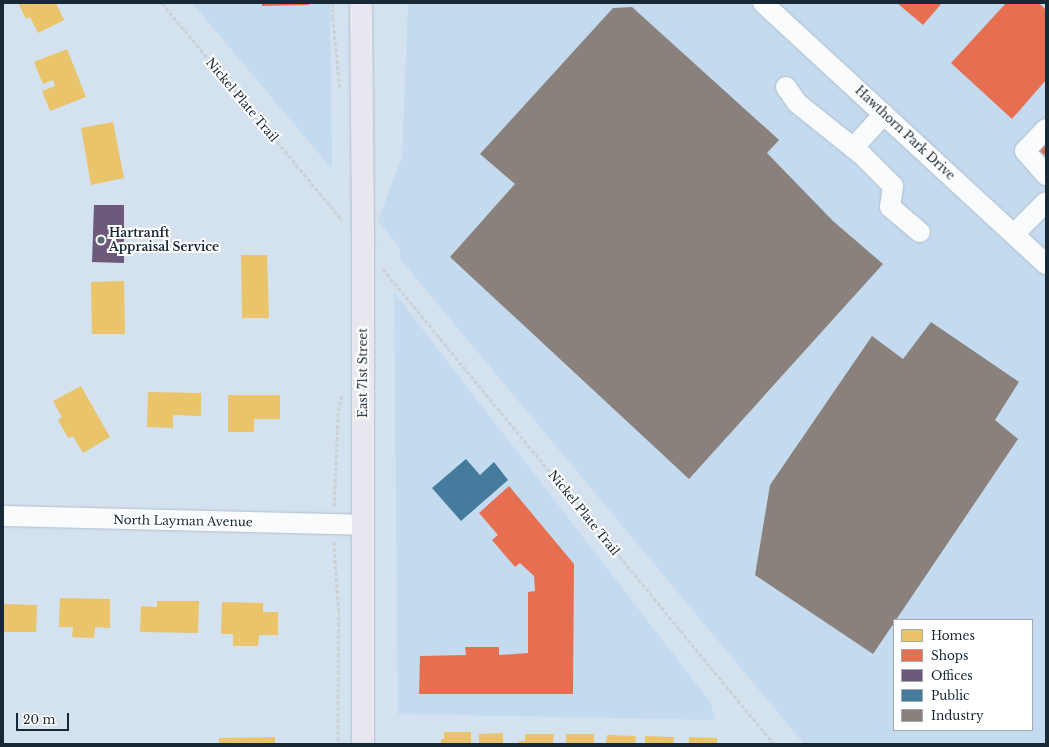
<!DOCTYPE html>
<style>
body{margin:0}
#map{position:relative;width:1049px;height:747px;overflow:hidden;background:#d4e2ef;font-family:"Libre Baskerville",serif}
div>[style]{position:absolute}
.built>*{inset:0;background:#c4dbef}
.homes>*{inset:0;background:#e9c46a}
.shops>*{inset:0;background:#e76f51}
.offices>*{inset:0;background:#6d597a}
.public>*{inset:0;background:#457b9d}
.industry>*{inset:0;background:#8a817c}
.path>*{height:2.5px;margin-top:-1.25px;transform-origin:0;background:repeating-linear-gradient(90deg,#ccd1d6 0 4px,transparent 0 6px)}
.roads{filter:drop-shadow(0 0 1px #b1bfcc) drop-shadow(0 0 1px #b1bfcc)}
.minor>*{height:20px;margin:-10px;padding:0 10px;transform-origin:10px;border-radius:10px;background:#f9fbfd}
.major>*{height:22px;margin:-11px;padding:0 11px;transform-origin:11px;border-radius:11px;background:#e8e7ef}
.dots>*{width:11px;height:11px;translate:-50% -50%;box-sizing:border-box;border:2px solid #fff;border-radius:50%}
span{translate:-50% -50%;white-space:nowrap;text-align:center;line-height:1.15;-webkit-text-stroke:4px #fff;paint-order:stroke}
.street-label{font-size:12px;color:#172837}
.poi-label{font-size:12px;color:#172837;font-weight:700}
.left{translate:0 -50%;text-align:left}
.frame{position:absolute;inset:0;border:4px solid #172837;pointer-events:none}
.legend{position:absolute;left:893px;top:619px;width:140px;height:112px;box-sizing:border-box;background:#fff;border:1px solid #a2a9af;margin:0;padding:5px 7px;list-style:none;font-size:12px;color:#172837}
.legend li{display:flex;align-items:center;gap:8px;height:20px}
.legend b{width:20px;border:1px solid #a2a9af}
.scale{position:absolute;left:16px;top:713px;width:53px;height:18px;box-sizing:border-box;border:2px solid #172837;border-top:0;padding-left:5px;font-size:12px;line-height:14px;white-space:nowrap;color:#172837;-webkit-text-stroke:3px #fff;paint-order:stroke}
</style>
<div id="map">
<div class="built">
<div style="clip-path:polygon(192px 3px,330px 3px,332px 169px,320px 155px)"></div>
<div style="clip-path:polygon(evenodd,408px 3px,1046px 3px,1046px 744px,804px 744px,400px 259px,400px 248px,378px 221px,402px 157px,408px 3px,894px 620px,1032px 620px,1032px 730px,894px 730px,894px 620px)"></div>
<div style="clip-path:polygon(394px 292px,711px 703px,715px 720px,398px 714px)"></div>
</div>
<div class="homes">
<div style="clip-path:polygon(18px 3px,56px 3px,64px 20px,38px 33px,30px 17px,26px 19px)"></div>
<div style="clip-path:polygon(67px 49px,86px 97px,50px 111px,42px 91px,55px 86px,53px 80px,43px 84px,34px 62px)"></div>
<div style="clip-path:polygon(113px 122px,124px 178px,91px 185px,81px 128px)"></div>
<div style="clip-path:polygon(241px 255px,267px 255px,269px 318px,242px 318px)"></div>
<div style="clip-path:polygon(124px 281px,125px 334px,92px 334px,91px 282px)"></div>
<div style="clip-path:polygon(81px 386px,110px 437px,83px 453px,73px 436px,68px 438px,58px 420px,62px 417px,53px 401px)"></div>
<div style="clip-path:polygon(148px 392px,201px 393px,201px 416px,173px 415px,173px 428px,147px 427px)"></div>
<div style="clip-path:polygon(228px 395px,280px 395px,280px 419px,254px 419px,254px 432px,228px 432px)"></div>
<div style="clip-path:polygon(60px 598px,110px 599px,110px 628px,95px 627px,94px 638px,72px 637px,73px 627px,59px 627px)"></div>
<div style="clip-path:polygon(157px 601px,199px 601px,198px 633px,140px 632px,141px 606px,157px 607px)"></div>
<div style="clip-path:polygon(222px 602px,263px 603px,263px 612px,278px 612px,278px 635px,259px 635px,258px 646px,233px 646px,233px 634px,221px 634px)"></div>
<div style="clip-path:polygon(3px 604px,37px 605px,36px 632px,3px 632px)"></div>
<div style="clip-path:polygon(444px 732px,471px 732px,471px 744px,441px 744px,441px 739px,444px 739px)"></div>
<div style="clip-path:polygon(503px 733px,503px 744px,479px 744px,479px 734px)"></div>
<div style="clip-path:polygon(525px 734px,554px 734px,553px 744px,519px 744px,519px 741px,525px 741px)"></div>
<div style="clip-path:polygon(566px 734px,594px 734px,594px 744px,566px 744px)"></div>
<div style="clip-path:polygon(607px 735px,636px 736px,635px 744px,606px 744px)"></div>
<div style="clip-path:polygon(645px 736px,674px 737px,673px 744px,645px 744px)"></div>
<div style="clip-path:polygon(275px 737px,275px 744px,219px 744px,219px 738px)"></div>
<div style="clip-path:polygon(689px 737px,717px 738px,717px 744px,689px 744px)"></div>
</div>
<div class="shops">
<div style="clip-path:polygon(262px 3px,309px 3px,309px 5px,262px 6px)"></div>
<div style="clip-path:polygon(897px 3px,942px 3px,923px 25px)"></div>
<div style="clip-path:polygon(1006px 3px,1039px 3px,1046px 10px,1046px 80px,1012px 119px,951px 63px)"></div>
<div style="clip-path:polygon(1046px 141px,1046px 156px,1038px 150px)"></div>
<div style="clip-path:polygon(509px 486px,574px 564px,573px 694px,419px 694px,420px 656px,466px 655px,465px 647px,499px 647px,499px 655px,528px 653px,528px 592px,535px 591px,534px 576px,520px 563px,515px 567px,492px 540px,498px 535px,479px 513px)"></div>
</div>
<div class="offices">
<div style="clip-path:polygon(94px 205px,124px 205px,124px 263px,92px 262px)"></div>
</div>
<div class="public">
<div style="clip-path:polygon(466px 459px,480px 475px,494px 462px,508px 480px,461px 521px,432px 488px)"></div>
</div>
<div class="industry">
<div style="clip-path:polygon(632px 7px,779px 140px,767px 153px,833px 221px,883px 264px,689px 479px,450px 257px,515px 184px,480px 154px,613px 8px)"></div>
<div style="clip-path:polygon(931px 322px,1019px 382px,995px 420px,1018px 439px,873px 654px,755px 575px,770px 485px,872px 336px,903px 359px)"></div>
</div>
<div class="path">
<div style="left:162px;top:3px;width:283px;rotate:50.3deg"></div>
<div style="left:333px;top:3px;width:15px;rotate:90deg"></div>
<div style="left:333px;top:18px;width:70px;rotate:84.3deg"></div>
<div style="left:383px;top:269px;width:615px;rotate:50.54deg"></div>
<div style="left:334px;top:507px;width:96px;rotate:-87.6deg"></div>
<div style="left:338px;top:411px;width:16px;rotate:-76deg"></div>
<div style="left:334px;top:542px;width:69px;rotate:85.9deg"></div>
<div style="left:339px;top:611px;width:133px;rotate:90.4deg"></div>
</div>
<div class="roads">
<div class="minor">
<div style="left:763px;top:3px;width:385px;rotate:42.7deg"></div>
<div style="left:786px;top:87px;width:19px;rotate:55deg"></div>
<div style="left:797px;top:103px;width:82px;rotate:38.6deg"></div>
<div style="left:861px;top:154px;width:45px;rotate:45deg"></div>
<div style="left:893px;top:186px;width:21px;rotate:98deg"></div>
<div style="left:890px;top:207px;width:39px;rotate:40deg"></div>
<div style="left:1046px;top:129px;width:30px;rotate:134deg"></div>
<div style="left:1025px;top:151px;width:32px;rotate:49deg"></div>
<div style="left:853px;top:148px;width:46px;rotate:-47.6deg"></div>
<div style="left:1014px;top:234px;width:45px;rotate:-45deg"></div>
<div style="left:3px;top:516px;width:360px;rotate:1.4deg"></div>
</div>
<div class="major">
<div style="left:361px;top:3px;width:242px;rotate:89.5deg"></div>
<div style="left:363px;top:245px;width:499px;rotate:90deg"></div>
</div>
</div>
<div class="dots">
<div style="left:101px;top:240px;background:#596977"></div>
</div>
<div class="street-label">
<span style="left:242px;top:100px;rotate:50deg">Nickel Plate Trail</span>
<span style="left:905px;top:133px;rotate:43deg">Hawthorn Park Drive</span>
<span style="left:363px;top:373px;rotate:-90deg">East 71st Street</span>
<span style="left:584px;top:513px;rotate:51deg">Nickel Plate Trail</span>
<span style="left:183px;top:521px;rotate:1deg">North Layman Avenue</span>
</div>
<div class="poi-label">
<span class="left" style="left:109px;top:240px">Hartranft<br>Appraisal Service</span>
</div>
<div class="frame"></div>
<ul class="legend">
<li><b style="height:11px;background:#e9c46a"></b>Homes</li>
<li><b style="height:11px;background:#e76f51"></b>Shops</li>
<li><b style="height:11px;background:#6d597a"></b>Offices</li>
<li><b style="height:11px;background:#457b9d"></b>Public</li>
<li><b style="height:11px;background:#8a817c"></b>Industry</li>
</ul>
<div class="scale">20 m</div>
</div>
